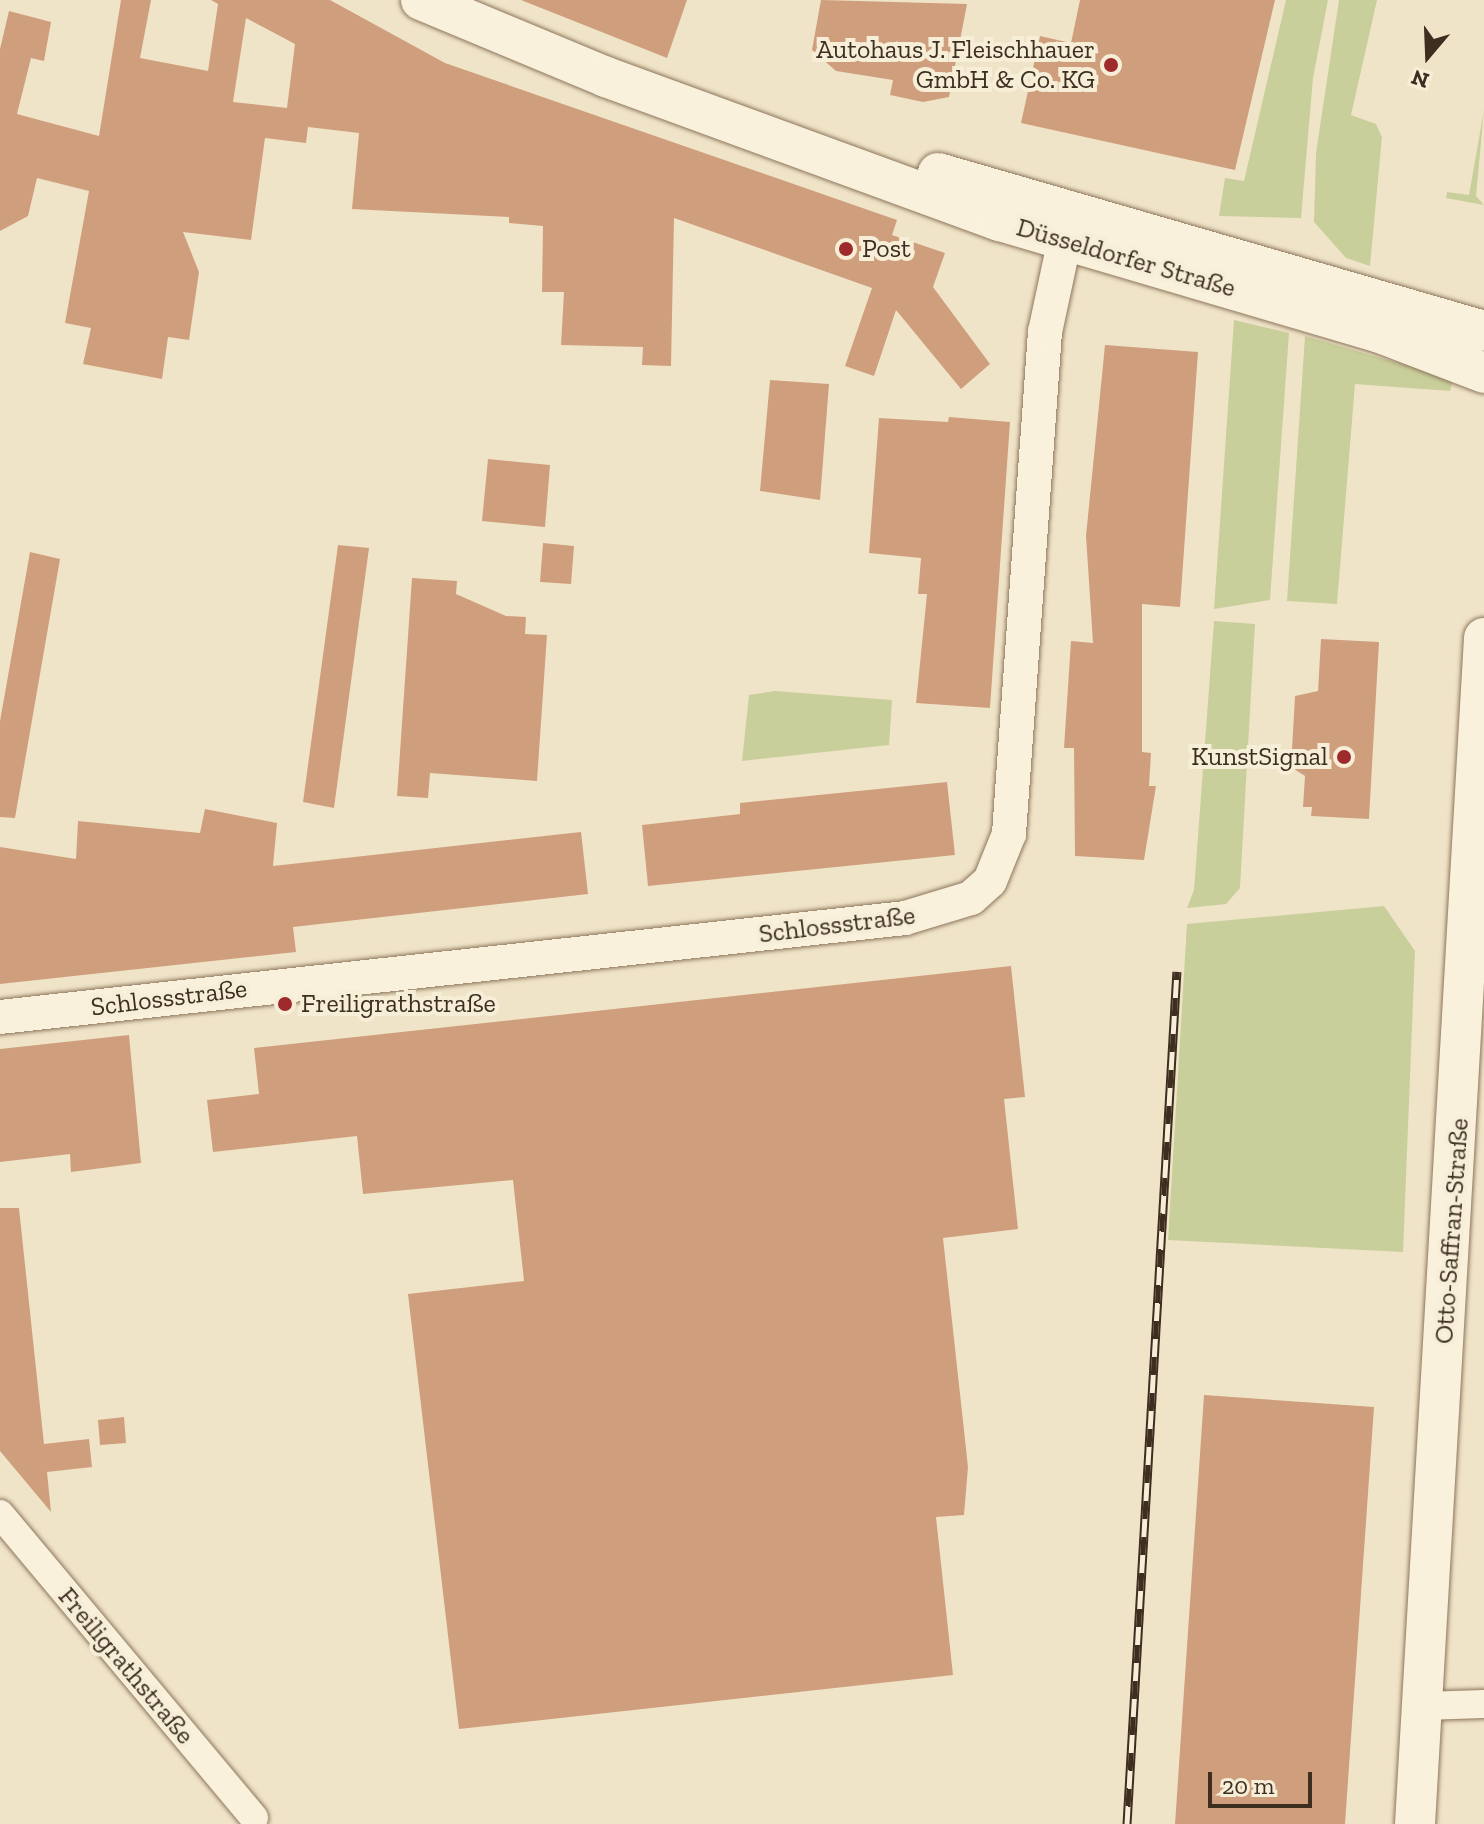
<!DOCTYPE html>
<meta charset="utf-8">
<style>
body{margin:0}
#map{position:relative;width:1484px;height:1824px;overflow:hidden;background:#f0e4c8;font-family:"Zilla Slab",serif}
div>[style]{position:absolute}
.green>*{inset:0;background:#c9cf9b}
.building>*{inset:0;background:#cf9f7d}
.roads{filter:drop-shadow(0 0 2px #8d765c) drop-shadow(0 0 2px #8d765c)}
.minor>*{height:28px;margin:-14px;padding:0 14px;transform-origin:14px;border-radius:14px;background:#faf1dc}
.tertiary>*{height:34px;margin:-17px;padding:0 17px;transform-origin:17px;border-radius:17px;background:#faf1dc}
.secondary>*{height:40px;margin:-20px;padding:0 20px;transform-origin:20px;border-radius:20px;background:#faf1dc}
.rail>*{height:9px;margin-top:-4.5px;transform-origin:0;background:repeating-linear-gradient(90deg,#f7eed8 0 18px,#3d2e20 0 36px);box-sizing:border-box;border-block:2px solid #3d2e20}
.dots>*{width:22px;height:22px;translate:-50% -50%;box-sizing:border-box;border:4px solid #f7eed8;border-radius:50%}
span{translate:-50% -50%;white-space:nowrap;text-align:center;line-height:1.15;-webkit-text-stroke:8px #f7eed8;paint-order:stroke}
.poi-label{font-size:26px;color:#3d2e20}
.right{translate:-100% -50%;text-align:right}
.left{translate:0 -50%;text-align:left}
.street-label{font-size:26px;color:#3d2e20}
.north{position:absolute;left:1388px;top:16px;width:80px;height:80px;-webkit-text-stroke:6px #f7eed8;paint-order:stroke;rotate:199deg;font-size:22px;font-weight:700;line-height:32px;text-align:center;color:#3d2e20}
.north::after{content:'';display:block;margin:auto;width:28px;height:36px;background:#3d2e20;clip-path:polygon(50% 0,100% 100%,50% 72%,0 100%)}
.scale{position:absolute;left:1208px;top:1772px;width:104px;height:36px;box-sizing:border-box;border:4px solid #3d2e20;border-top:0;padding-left:10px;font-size:24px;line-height:28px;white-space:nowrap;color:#3d2e20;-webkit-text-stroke:6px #f7eed8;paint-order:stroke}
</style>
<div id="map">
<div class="green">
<div style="clip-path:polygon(1286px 0,1328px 0,1313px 78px,1301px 218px,1219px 216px,1225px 178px,1244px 181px)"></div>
<div style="clip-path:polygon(1339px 0,1377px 0,1351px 115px,1376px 124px,1382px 137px,1370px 266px,1346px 258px,1314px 222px,1316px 153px)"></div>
<div style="clip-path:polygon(1484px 110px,1476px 196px,1484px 205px,1446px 198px,1447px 192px,1469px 195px)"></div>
<div style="clip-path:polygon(1234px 320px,1289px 333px,1270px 600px,1214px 609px)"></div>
<div style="clip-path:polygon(1305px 336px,1453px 379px,1450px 391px,1355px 384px,1337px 604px,1287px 601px)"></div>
<div style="clip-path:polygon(1214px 621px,1255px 624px,1240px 888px,1226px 904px,1187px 908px,1194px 890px)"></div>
<div style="clip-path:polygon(775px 691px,892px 700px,889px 745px,742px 761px,749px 695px)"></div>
<div style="clip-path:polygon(1384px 906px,1415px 951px,1403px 1252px,1168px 1240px,1187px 924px)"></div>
</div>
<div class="building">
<div style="clip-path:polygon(evenodd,121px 0,151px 0,140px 58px,208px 71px,218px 4px,211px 0,330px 0,445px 63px,897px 220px,892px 235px,945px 253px,933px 287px,990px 364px,961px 389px,896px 310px,874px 376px,845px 366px,872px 288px,674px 218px,671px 366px,642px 365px,643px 347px,561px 345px,564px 292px,542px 292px,543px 226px,509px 223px,509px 217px,352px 209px,359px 133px,308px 127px,306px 143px,265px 138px,251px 240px,183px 232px,199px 272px,189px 340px,168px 337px,162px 379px,83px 364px,91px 328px,65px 323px,89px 191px,37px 178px,28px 216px,0 231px,0 49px,9px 11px,51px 22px,44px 61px,31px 58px,17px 114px,99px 136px,121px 0,246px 18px,295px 44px,287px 108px,233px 102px,246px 18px)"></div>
<div style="clip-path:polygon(521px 0,687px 0,667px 58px)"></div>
<div style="clip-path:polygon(821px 0,967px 4px,949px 97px,923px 102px,890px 95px,893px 80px,836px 71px,812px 50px)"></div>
<div style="clip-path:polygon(1080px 0,1275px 0,1235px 170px,1021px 123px,1040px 36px,1071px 43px)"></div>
<div style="clip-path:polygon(1105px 345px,1198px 352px,1180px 607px,1142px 604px,1142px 752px,1151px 753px,1149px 786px,1156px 786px,1144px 860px,1075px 856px,1074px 748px,1064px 748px,1071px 641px,1093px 643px,1086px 536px)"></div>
<div style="clip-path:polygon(770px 380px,829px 384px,820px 500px,760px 491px)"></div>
<div style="clip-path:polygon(949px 417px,1010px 422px,990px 708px,916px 703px,927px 594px,918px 594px,921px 558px,869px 553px,879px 418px,948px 422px)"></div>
<div style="clip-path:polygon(488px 459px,550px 465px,545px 527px,482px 521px)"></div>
<div style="clip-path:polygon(543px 543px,574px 546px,571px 584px,540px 582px)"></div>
<div style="clip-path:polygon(338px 545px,369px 548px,334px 808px,303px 802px)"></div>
<div style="clip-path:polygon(30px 552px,60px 559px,15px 818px,0 817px,0 721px)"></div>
<div style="clip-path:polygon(412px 578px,457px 581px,456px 594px,506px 616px,526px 617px,525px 634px,547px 635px,537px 781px,430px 773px,428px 798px,397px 796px)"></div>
<div style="clip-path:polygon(1321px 639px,1379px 642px,1369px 819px,1311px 816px,1312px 807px,1303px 807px,1305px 776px,1291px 767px,1295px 696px,1318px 691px)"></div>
<div style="clip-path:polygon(947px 782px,955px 855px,648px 886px,642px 825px,740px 814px,740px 803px)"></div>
<div style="clip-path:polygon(205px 809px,277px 823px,273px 866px,581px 832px,588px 894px,293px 927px,296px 952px,0 984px,0 847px,76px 859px,78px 821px,200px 833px)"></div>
<div style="clip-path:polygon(1011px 966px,1025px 1097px,1004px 1099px,1018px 1229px,943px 1238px,968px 1467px,964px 1515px,936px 1517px,953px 1675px,459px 1729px,408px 1294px,524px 1281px,513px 1180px,363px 1194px,357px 1136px,213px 1152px,207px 1100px,259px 1094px,254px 1048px)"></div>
<div style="clip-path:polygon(129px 1035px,141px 1163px,71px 1172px,70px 1154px,0 1162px,0 1049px)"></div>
<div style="clip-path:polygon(0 1208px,19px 1208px,44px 1444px,89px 1439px,92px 1467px,47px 1472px,51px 1512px,0 1451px)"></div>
<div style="clip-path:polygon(1204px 1395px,1374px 1407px,1345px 1824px,1175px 1824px)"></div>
<div style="clip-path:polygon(124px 1417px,126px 1443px,100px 1445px,98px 1420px)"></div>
</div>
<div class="roads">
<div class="minor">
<div style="left:0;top:1514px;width:396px;rotate:50.1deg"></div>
<div style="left:1423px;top:1706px;width:61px;rotate:-1.9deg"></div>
</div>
<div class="tertiary">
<div style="left:0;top:1017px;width:910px;rotate:-6.24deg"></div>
<div style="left:905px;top:918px;width:69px;rotate:-16.9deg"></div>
<div style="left:971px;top:898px;width:25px;rotate:-42deg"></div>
<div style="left:990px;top:881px;width:51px;rotate:-68deg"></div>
<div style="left:1009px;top:834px;width:503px;rotate:-85.9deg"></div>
<div style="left:1045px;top:332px;width:120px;rotate:-77.9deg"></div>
</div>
<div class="secondary">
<div style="left:421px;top:0;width:200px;rotate:22.6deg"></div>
<div style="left:606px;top:77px;width:419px;rotate:20.1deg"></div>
<div style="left:1000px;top:221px;width:396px;rotate:16.4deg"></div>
<div style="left:1380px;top:333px;width:111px;rotate:21deg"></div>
<div style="left:938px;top:173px;width:568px;rotate:16.14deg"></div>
<div style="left:1415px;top:1824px;width:1188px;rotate:-86.67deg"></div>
</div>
</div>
<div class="rail">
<div style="left:1127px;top:1824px;width:854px;rotate:-86.65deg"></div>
</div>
<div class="dots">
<div style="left:1111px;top:65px;background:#9e2a2b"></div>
<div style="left:846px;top:249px;background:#9e2a2b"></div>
<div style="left:1344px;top:757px;background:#9e2a2b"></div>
<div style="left:285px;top:1004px;background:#9e2a2b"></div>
</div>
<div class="poi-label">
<span class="right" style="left:1095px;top:65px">Autohaus J. Fleischhauer<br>GmbH &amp; Co. KG</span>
<span class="left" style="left:862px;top:249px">Post</span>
<span class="right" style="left:1328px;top:757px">KunstSignal</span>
<span class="left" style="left:301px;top:1004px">Freiligrathstraße</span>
</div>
<div class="street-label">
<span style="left:1126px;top:258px;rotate:16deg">Düsseldorfer Straße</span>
<span style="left:837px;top:925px;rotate:-7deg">Schlossstraße</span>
<span style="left:169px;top:998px;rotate:-7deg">Schlossstraße</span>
<span style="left:1452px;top:1231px;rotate:-86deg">Otto-Saffran-Straße</span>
<span style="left:126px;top:1666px;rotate:50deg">Freiligrathstraße</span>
</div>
<div class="north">N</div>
<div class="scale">20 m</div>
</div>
